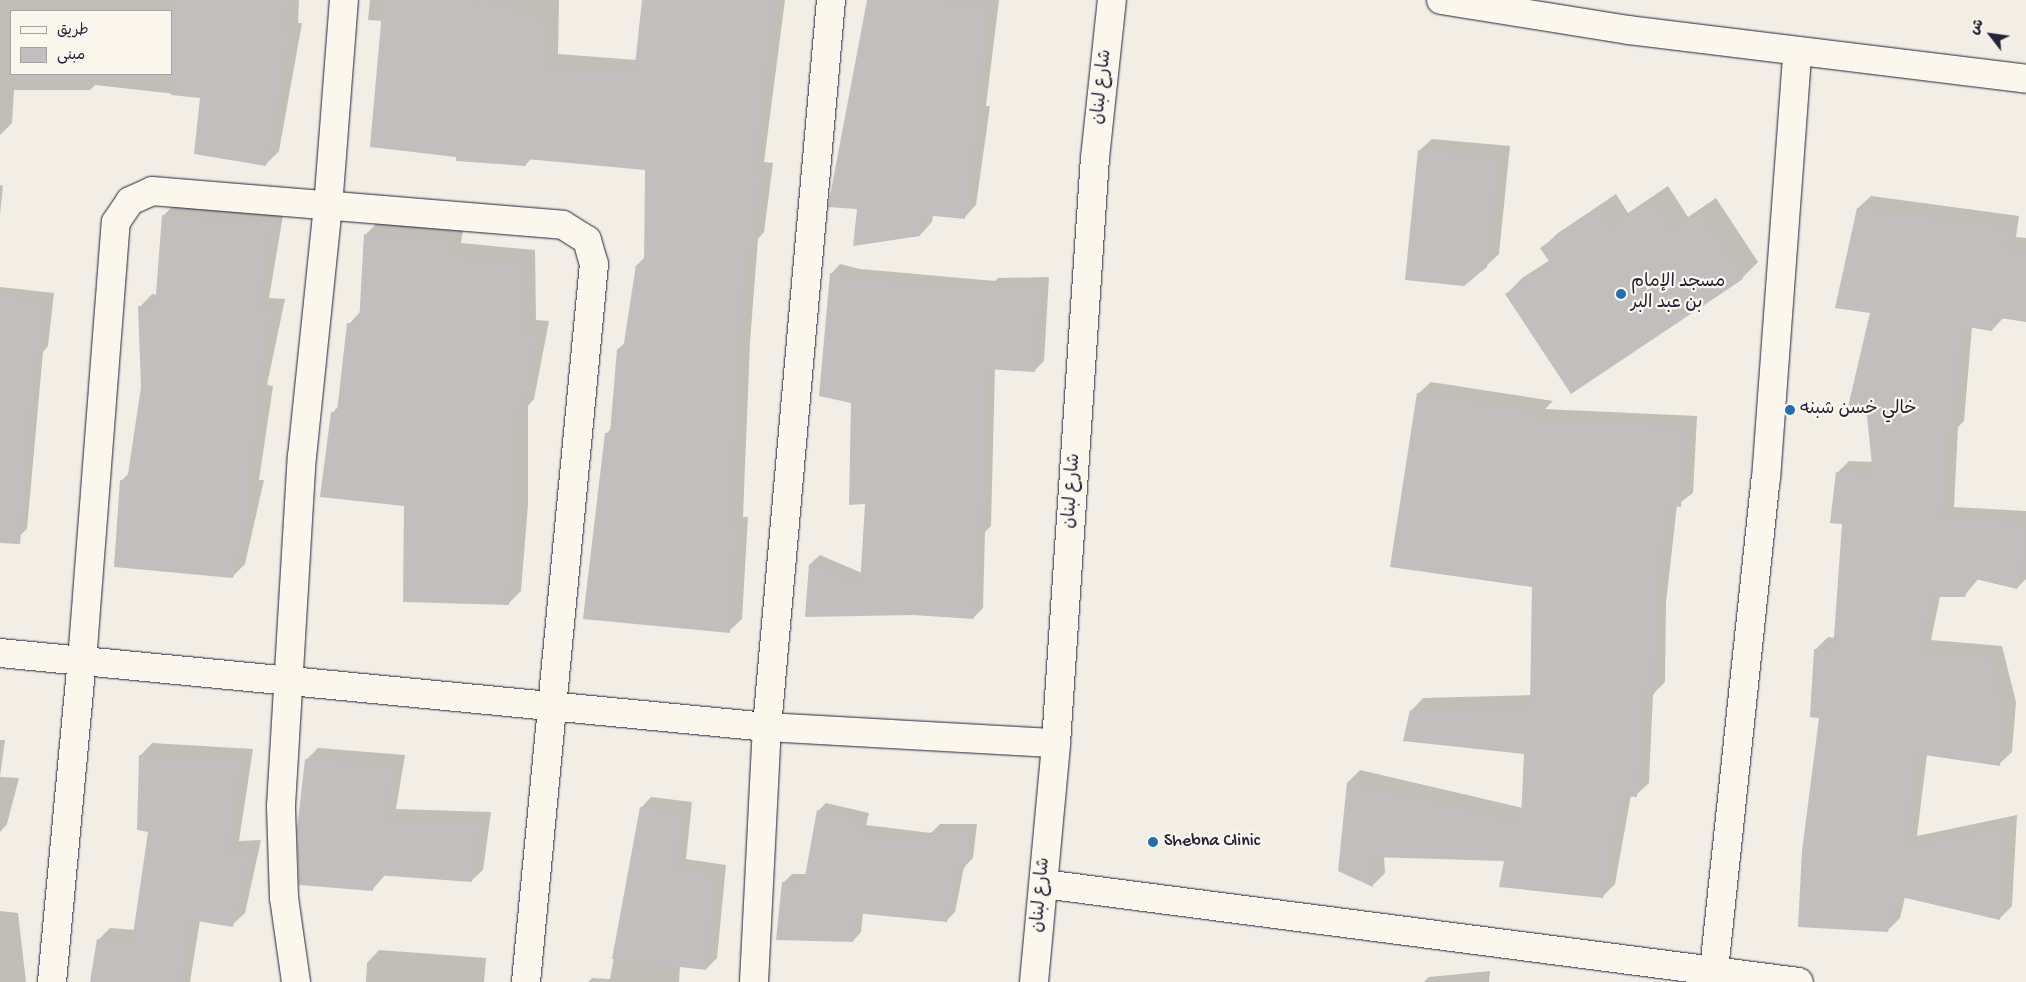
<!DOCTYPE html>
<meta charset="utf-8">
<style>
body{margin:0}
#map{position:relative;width:2026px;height:982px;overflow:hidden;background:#f2eee5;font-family:"Gochi Hand","Playpen Sans Arabic",sans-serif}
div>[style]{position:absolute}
.shadow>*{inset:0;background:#0003}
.building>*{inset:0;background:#c2bebe}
.roads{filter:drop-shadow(0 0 1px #22223b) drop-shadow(0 0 1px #22223b)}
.minor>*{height:28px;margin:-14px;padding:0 14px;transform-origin:14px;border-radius:14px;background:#fbf7ec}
.tertiary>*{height:28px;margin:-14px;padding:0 14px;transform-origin:14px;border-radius:14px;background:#fbf7ec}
.primary>*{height:28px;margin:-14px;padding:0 14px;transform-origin:14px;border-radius:14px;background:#fbf7ec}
.dots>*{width:14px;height:14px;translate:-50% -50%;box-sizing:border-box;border:2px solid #fbf7ec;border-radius:50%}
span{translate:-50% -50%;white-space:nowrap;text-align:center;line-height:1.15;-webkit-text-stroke:4.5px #fbf7ec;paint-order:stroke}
.street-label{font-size:18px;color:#22223b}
.poi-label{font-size:18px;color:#22223b}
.left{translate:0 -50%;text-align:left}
.legend{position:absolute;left:10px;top:10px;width:162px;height:65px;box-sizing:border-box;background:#fbf7ec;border:1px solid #a4a2a5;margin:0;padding:6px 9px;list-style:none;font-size:15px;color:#22223b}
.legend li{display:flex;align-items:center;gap:10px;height:25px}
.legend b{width:25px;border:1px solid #a4a2a5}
.north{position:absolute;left:1966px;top:10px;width:50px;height:50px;-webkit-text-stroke:4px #fbf7ec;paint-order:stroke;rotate:300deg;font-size:14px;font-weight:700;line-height:20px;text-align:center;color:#22223b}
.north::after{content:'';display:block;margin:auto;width:18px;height:22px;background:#22223b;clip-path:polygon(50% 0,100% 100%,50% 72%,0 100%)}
</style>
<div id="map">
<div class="shadow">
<div style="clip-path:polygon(evenodd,0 0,299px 0,298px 23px,302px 23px,279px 151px,266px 164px,202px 97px,95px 85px,90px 90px,14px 90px,12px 123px,0 135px,0 0,11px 11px,171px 11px,171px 74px,11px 74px,11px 11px)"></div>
<div style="clip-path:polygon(370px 0,559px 0,558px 54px,637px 60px,643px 0,785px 0,764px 162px,773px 163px,764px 232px,758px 239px,750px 342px,743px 517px,748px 517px,742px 619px,729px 631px,606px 434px,612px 428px,618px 349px,625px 343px,637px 265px,645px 257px,646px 169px,532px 158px,525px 165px,457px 156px,383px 21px,368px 20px)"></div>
<div style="clip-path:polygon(869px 0,999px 0,986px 106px,990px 106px,976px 205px,964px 218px,933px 215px,932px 222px,920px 235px,859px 208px)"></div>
<div style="clip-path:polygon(1432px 139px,1510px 146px,1499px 254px,1486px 266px,1419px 151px)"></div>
<div style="clip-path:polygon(0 185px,3px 186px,0 215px)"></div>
<div style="clip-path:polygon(1668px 186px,1688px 217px,1716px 198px,1758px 262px,1742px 278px,1507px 294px,1522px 278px,1550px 260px,1542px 248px,1558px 233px,1616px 194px,1628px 213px)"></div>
<div style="clip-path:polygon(1871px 196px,2019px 216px,2016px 237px,2026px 238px,2026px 320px,2004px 317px,1992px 330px,1972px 327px,1964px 421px,1958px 427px,1954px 507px,2026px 511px,2026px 579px,2017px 588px,1979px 578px,1964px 596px,1940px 596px,1931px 640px,2002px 646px,2016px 702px,2012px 752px,1999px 764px,1927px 754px,1917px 836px,2017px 815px,2012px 906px,2000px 918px,1905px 897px,1900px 918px,1887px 931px,1820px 717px,1815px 650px,1828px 637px,1835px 638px,1843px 523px,1837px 473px,1849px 461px,1873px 462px,1872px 312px,1858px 208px)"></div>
<div style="clip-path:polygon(176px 203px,284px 210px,269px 298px,285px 299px,267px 385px,273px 386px,259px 480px,264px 480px,245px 564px,232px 577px,121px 481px,130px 472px,143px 387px,140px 307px,152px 294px,158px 295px,164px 215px)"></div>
<div style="clip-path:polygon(378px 222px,463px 229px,461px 243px,535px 250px,536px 320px,549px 321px,534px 399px,528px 406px,528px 504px,521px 591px,508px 604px,406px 505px,333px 412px,340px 405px,349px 324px,361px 311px,365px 235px)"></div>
<div style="clip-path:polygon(840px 264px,860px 269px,995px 281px,998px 278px,1049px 277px,1044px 361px,1034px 371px,995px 368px,991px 526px,985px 532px,983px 608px,973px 618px,913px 614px,806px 615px,810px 564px,820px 555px,862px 573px,866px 503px,831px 274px)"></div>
<div style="clip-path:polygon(0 287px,54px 293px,48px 346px,43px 352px,27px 529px,18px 537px,0 535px)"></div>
<div style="clip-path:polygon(1431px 382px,1553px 401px,1545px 409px,1697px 416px,1693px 493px,1677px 505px,1666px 603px,1665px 682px,1653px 694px,1649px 783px,1636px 795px,1631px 795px,1615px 884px,1603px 896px,1505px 860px,1384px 856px,1385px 873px,1373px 885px,1348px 782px,1360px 770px,1523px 808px,1525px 753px,1411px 711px,1423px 698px,1532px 695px,1533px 586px,1418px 394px)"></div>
<div style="clip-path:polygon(0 740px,5px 740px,0 777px,19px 778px,7px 824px,0 832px)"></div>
<div style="clip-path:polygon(152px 743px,253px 749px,239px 841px,261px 840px,245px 913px,232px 925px,200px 920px,190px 982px,91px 982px,98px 940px,110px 928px,135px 930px,149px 831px,140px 756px)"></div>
<div style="clip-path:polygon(318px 748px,405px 755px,396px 809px,491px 812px,483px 870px,471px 881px,385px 875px,372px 890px,307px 759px)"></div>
<div style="clip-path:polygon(651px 797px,692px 802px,686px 859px,726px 865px,717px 958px,706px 969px,680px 966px,679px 982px,588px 982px,592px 978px,610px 979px,641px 808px)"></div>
<div style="clip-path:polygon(826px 803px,869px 813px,866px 825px,931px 833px,940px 824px,977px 824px,973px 858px,964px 867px,955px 912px,947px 920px,863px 912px,861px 932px,853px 941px,783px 883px,792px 874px,807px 874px,818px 811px)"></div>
<div style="clip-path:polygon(0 911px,18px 913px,26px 982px,0 982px)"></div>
<div style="clip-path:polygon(379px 950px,486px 958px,484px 982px,366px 982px,367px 963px)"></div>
<div style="clip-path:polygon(1490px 971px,1489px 982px,1424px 982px,1429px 977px)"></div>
</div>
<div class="building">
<div style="clip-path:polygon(171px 0,287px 0,285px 36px,289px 36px,266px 166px,194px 154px,200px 98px,171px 95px)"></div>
<div style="clip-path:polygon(383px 0,514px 2px,519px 15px,546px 19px,545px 66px,634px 74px,642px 0,775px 0,752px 175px,760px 175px,751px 247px,746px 247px,738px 355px,731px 529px,736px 529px,730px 633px,583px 619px,605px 433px,610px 433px,617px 349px,623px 349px,636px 265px,644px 264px,645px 170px,526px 159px,526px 166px,456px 161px,456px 157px,370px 147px)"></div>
<div style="clip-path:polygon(867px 0,926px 0,988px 6px,975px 118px,978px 118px,965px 219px,924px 215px,920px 236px,853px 246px,857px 209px,828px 207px)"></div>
<div style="clip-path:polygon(1418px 150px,1498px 158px,1487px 267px,1464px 286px,1405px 280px)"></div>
<div style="clip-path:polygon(1652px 201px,1672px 231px,1699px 213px,1743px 279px,1571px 394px,1505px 294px,1551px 264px,1540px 248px,1599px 209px,1612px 228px)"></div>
<div style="clip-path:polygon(1857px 208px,2008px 228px,2005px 249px,2026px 251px,2026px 322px,1994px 317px,1992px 331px,1961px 326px,1952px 434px,1946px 433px,1942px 518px,2023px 523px,2023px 561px,2017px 589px,1971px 578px,1965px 597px,1930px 597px,1920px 652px,1990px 658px,2004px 715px,2000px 766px,1917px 754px,1905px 847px,2005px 827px,2000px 920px,1897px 896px,1888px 932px,1798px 927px,1802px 851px,1819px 718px,1810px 717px,1814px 649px,1833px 651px,1842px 524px,1830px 523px,1836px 472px,1873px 475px,1867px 416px,1847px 411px,1870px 313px,1835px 308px)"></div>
<div style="clip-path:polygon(162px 215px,272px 222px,258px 310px,273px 311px,256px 397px,261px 398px,247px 492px,253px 492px,233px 578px,114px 567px,120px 480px,127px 481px,141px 387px,138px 306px,155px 307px)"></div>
<div style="clip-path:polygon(364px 234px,451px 242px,449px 256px,523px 263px,524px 333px,537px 334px,522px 413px,515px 412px,516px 518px,509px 605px,403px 602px,404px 506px,320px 497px,331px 412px,337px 412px,347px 323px,359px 324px)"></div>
<div style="clip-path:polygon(830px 273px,850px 278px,987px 290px,987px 287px,1040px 285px,1035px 372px,987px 369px,982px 536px,976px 536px,974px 619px,913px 615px,805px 617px,809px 564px,860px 585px,865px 504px,849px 505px,851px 403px,819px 396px)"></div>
<div style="clip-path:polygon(0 296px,46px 301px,40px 356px,35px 355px,20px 544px,0 543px)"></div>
<div style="clip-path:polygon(1417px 393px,1543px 413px,1531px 421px,1686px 427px,1681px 507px,1667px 505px,1655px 616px,1654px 695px,1642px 694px,1637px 797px,1622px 796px,1603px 898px,1499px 887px,1504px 861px,1372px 857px,1373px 887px,1338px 871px,1347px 782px,1511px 820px,1512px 817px,1521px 819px,1524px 754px,1403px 741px,1410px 710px,1530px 707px,1532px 587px,1390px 567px)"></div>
<div style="clip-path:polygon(139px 755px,241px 761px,227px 853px,250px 852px,233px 927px,191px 920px,180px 982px,90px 982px,97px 939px,132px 942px,148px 832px,137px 830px)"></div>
<div style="clip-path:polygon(305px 759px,394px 766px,385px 820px,480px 823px,472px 882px,376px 875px,373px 891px,299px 885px,297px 830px)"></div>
<div style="clip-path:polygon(640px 807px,682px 813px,676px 870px,716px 875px,706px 970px,612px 959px)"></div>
<div style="clip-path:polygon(817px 810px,861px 821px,859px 833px,930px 842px,931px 832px,969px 832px,965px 868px,957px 868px,947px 922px,855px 913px,853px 942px,776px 940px,782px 882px,804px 882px)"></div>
</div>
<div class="roads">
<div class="minor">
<div style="left:0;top:653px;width:771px;rotate:5.51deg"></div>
<div style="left:767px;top:727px;width:289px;rotate:3.2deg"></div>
<div style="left:1044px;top:884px;width:761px;rotate:7.4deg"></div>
<div style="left:1714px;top:970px;width:494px;rotate:-84deg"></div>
<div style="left:1766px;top:479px;width:428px;rotate:-85.8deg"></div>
<div style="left:52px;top:982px;width:322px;rotate:-84.7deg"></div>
<div style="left:82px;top:661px;width:440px;rotate:-85.6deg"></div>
<div style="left:116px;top:222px;width:25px;rotate:-56deg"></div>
<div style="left:130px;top:201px;width:24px;rotate:-24deg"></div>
<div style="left:152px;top:191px;width:412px;rotate:4.7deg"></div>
<div style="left:563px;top:225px;width:28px;rotate:32deg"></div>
<div style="left:587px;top:240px;width:25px;rotate:74deg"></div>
<div style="left:594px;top:264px;width:721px;rotate:95.41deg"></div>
<div style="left:296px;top:982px;width:85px;rotate:-98.1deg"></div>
<div style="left:284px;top:898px;width:92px;rotate:-91.9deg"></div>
<div style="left:281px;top:806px;width:350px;rotate:-86.6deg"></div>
<div style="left:302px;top:457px;width:251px;rotate:-84.1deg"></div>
<div style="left:328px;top:207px;width:208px;rotate:-85.6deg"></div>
<div style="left:754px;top:982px;width:255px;rotate:-87.1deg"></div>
<div style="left:767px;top:727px;width:730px;rotate:-84.97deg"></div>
</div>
<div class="tertiary">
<div style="left:1034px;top:982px;width:240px;rotate:-84.7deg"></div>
<div style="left:1056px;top:743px;width:586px;rotate:-86.19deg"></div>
<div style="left:1095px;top:158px;width:159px;rotate:-83.9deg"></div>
</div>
<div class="primary">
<div style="left:1441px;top:0;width:190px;rotate:9.1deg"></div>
<div style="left:1629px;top:30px;width:400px;rotate:7deg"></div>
</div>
</div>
<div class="dots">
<div style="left:1621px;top:294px;background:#1f6fb2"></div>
<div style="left:1790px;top:410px;background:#1f6fb2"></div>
<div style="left:1153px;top:842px;background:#1f6fb2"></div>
</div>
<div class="street-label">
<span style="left:1103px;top:87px;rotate:-84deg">شارع لبنان</span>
<span style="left:1073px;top:491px;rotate:-86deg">شارع لبنان</span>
<span style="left:1042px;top:895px;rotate:-85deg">شارع لبنان</span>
</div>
<div class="poi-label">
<span class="left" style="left:1631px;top:294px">مسجد الإمام<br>بن عبد البر</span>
<span class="left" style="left:1800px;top:410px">خالي خسن شبنه</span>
<span class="left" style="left:1164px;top:842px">Shebna Clinic</span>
</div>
<ul class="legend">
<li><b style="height:6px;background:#fbf7ec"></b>طريق</li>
<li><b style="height:14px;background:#c2bebe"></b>مبنى</li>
</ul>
<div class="north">ش</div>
</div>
